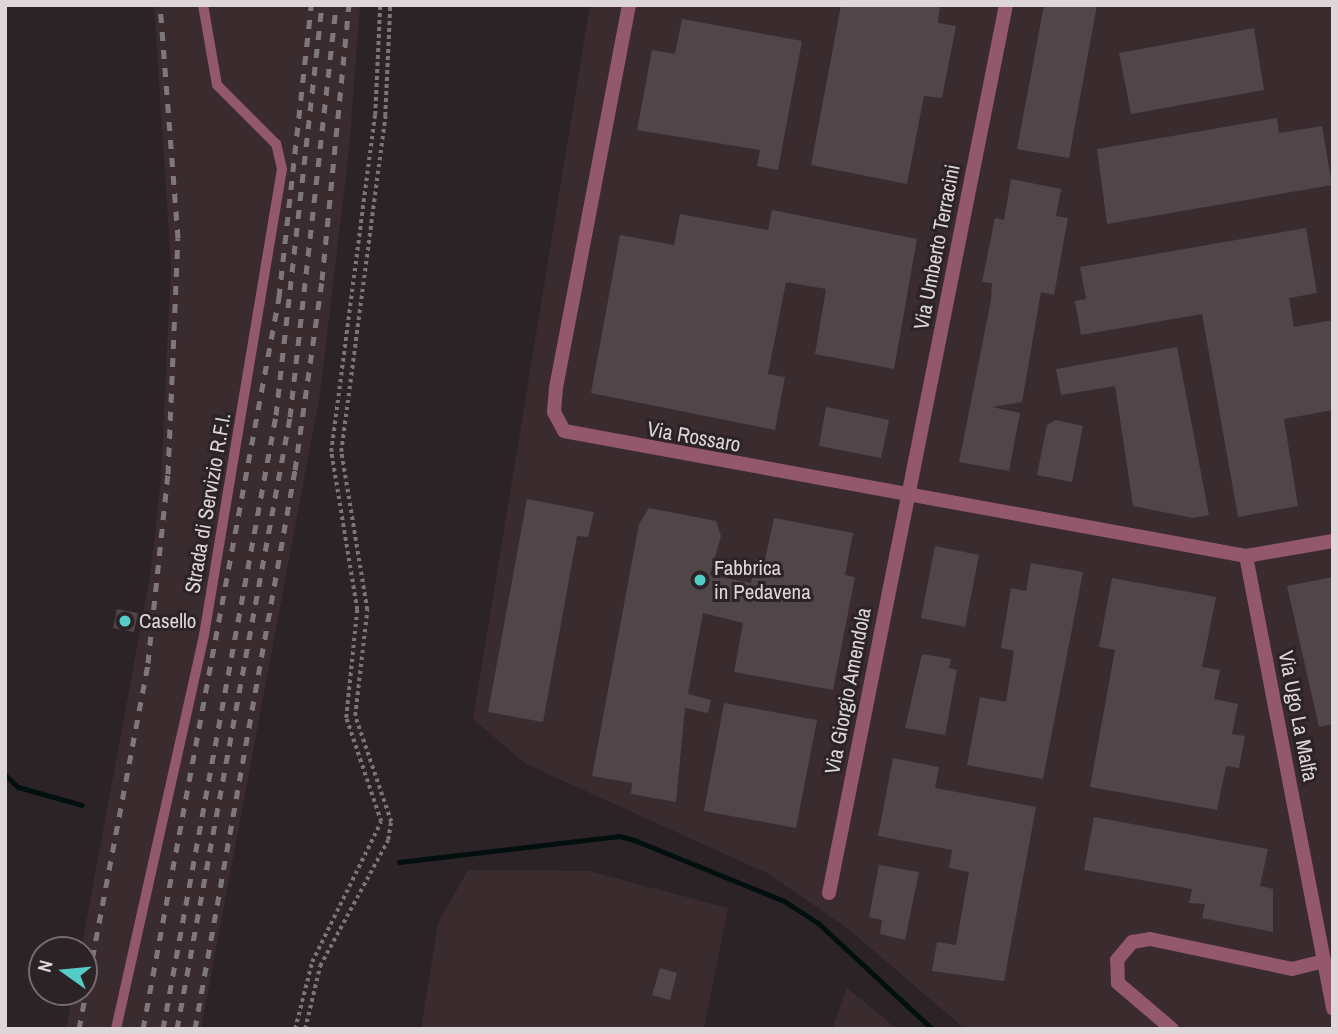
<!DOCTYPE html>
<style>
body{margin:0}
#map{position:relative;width:1338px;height:1034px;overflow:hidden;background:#2c2326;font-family:"Archivo Narrow",sans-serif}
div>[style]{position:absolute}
.built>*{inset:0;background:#3a2b2f}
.stream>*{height:5px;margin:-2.5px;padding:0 2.5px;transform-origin:2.5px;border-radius:2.5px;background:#01100f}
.building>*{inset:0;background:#504548}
.path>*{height:3.5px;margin-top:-1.75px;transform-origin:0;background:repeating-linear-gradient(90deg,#7d7477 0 3.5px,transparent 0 7px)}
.lane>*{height:10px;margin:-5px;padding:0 5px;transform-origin:5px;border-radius:5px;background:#93586c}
.street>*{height:14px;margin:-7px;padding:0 7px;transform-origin:7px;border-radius:7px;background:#93586c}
.rail>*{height:5px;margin-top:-2.5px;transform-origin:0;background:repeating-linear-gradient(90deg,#7f777a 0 9px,transparent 0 18px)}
.dots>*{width:19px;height:19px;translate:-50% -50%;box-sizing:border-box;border:4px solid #2c2326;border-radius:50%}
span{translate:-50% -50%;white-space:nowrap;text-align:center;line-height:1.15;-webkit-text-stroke:6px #2c2326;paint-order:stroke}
.street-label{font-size:21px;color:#ded7d9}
.poi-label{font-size:21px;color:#ded7d9}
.left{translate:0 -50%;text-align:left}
.frame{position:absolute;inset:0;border:7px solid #ded7d9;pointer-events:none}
.north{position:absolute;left:28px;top:936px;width:70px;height:70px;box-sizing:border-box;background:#2c2326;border:2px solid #736b6e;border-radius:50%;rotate:285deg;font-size:19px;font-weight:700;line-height:28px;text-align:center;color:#ded7d9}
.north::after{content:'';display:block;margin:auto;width:24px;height:32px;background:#54cdc7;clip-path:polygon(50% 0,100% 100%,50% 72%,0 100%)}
</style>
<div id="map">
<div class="built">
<div style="clip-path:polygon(154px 5px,360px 5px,349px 150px,320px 394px,201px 1029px,66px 1029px,73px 992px,84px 992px,81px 950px,150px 577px,161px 478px,171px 266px)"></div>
<div style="clip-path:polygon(590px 5px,1333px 5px,1333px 1029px,965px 1029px,846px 927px,767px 873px,526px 764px,473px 719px)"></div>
<div style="clip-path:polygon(468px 870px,589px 871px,728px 908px,704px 1029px,421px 1029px,438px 923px)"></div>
<div style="clip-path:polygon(847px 988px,897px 1029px,832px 1029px)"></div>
</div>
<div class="stream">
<div style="left:5px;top:775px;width:18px;rotate:43deg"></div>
<div style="left:18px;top:787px;width:66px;rotate:15.7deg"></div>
<div style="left:399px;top:862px;width:222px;rotate:-6.7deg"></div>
<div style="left:619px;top:836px;width:16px;rotate:15deg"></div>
<div style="left:634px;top:840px;width:162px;rotate:22.1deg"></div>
<div style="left:784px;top:901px;width:40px;rotate:32.9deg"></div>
<div style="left:818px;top:923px;width:156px;rotate:42.9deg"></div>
</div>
<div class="building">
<div style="clip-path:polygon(841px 5px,940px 5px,938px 23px,956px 26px,942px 98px,924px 96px,907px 184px,811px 165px)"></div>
<div style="clip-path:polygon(1044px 5px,1097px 5px,1069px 158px,1017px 149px)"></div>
<div style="clip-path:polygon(682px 19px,802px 41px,778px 170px,757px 166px,760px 150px,637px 130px,652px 50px,675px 54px)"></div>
<div style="clip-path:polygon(1254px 28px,1264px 90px,1131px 114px,1119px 53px)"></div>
<div style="clip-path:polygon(1277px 118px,1279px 133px,1322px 126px,1332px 185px,1107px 224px,1097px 149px)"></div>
<div style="clip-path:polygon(1011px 179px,1061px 189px,1056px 216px,1068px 218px,1054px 295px,1041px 292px,1022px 402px,992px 407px,1020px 413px,1009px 471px,959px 462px,991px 300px,992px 283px,982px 282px,995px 218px,1004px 220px)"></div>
<div style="clip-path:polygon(772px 210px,917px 239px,894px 369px,815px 354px,826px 289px,786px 282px,768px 374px,785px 377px,775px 430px,591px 393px,620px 235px,674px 245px,680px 214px,768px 230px)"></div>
<div style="clip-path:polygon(1306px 228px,1317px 293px,1289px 298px,1294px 327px,1333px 320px,1333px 410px,1284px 419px,1298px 506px,1238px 517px,1202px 314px,1081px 335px,1075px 301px,1086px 299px,1080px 267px)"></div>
<div style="clip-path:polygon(1177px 347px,1209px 515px,1193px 518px,1133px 506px,1115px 386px,1061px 395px,1056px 369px)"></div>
<div style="clip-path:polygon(826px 407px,889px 420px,881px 458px,819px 446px)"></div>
<div style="clip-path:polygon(1056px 420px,1083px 426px,1072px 482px,1037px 475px,1047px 425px)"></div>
<div style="clip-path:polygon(527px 499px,594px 512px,588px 537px,577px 536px,543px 722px,488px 712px)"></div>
<div style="clip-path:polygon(649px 508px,716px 521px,721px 536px,710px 575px,751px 583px,756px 558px,765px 560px,774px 518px,853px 533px,845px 575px,855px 577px,833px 690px,734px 672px,743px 623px,703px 613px,688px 694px,711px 700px,708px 713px,685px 708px,676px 802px,631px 794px,632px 783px,592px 776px,639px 524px)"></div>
<div style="clip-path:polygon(935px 546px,979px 555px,965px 627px,921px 618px)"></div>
<div style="clip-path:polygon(1031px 563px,1083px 572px,1043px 779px,967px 765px,980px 697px,1006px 702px,1014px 651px,1001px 648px,1011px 588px,1026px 591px)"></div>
<div style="clip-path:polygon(1333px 577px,1333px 724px,1319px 727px,1287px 586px)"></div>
<div style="clip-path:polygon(1112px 578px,1216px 597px,1202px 667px,1220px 670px,1214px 699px,1238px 704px,1232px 734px,1245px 736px,1239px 768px,1226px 766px,1217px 810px,1090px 787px,1115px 650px,1099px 647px)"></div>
<div style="clip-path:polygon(117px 609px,138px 613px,134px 632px,113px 628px)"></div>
<div style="clip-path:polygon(922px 654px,951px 659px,949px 668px,957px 670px,945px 735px,905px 728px)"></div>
<div style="clip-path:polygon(724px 703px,817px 720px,796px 828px,704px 811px)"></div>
<div style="clip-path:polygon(893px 758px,939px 767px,935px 788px,1036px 807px,1004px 981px,932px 971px,937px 942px,956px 945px,969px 872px,949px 868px,952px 850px,878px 836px)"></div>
<div style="clip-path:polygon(1094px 817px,1268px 849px,1260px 886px,1273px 889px,1273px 932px,1202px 918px,1205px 904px,1189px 903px,1192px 889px,1084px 870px)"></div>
<div style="clip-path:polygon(879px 865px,919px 872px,905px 940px,880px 934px,882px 920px,869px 917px)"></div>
<div style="clip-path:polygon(660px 968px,677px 973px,670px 1000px,652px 995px)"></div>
</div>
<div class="path">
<div style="left:295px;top:1029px;width:69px;rotate:-75.8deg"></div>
<div style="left:312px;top:962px;width:156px;rotate:-63.8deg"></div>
<div style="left:381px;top:822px;width:110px;rotate:-108.6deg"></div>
<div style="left:346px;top:718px;width:109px;rotate:-84.2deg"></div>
<div style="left:357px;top:610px;width:160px;rotate:-99.3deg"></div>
<div style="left:331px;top:452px;width:340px;rotate:-82.6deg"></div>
<div style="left:375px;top:115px;width:110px;rotate:-87.4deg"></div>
<div style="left:305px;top:1029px;width:65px;rotate:-76.6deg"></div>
<div style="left:320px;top:966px;width:143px;rotate:-61.6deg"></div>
<div style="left:388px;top:840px;width:18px;rotate:-81deg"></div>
<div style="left:391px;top:822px;width:112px;rotate:-108.8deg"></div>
<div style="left:355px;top:716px;width:107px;rotate:-83.5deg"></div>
<div style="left:367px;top:610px;width:160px;rotate:-99.3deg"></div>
<div style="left:341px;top:452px;width:339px;rotate:-82.5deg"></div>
<div style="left:385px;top:116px;width:111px;rotate:-87.4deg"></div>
</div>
<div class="lane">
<div style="left:116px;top:1029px;width:404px;rotate:-77.4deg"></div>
<div style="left:204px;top:635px;width:472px;rotate:-80.5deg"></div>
<div style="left:282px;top:169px;width:26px;rotate:-103deg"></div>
<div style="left:276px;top:144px;width:83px;rotate:-135deg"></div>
<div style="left:217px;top:85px;width:81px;rotate:-99.9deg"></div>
</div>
<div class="street">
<div style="left:629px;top:5px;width:390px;rotate:100.8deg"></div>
<div style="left:556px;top:388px;width:24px;rotate:95deg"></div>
<div style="left:554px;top:412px;width:21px;rotate:62deg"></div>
<div style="left:564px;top:431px;width:693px;rotate:10.39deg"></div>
<div style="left:1246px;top:556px;width:88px;rotate:-9.8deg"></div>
<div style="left:1246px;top:556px;width:461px;rotate:79.1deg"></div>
<div style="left:829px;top:893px;width:905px;rotate:-78.73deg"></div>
<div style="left:1172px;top:1029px;width:71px;rotate:-139.6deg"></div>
<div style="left:1118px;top:983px;width:23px;rotate:-92deg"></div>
<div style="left:1117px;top:960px;width:23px;rotate:-50deg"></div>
<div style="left:1132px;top:942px;width:18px;rotate:-9deg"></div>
<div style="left:1150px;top:939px;width:145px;rotate:11.9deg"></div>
<div style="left:1292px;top:969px;width:33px;rotate:-14deg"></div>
</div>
<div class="rail">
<div style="left:79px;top:1029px;width:372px;rotate:-79.3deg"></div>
<div style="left:148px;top:663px;width:190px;rotate:-84deg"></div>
<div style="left:168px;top:474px;width:236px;rotate:-87.6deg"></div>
<div style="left:178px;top:238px;width:234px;rotate:-94.4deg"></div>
<div style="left:143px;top:1029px;width:745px;rotate:-79.47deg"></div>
<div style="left:279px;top:297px;width:294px;rotate:-83.7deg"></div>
<div style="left:163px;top:1029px;width:624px;rotate:-79.57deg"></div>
<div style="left:276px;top:415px;width:413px;rotate:-83.6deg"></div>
<div style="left:177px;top:1029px;width:622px;rotate:-79.54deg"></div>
<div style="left:290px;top:417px;width:415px;rotate:-83.6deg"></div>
<div style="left:195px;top:1029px;width:568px;rotate:-79.86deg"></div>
<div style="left:295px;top:470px;width:192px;rotate:-81.9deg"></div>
<div style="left:322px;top:280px;width:276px;rotate:-84.4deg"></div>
</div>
<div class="dots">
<div style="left:700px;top:580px;background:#54cdc7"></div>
<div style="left:125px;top:621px;background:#54cdc7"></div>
</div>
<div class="street-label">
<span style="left:937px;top:247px;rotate:-79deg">Via Umberto Terracini</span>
<span style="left:694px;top:437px;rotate:10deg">Via Rossaro</span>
<span style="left:208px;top:503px;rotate:-80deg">Strada di Servizio R.F.I.</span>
<span style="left:848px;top:691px;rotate:-79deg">Via Giorgio Amendola</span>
<span style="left:1298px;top:716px;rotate:79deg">Via Ugo La Malfa</span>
</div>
<div class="poi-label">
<span class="left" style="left:714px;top:580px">Fabbrica<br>in Pedavena</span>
<span class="left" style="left:139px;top:621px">Casello</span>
</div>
<div class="frame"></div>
<div class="north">N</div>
</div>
